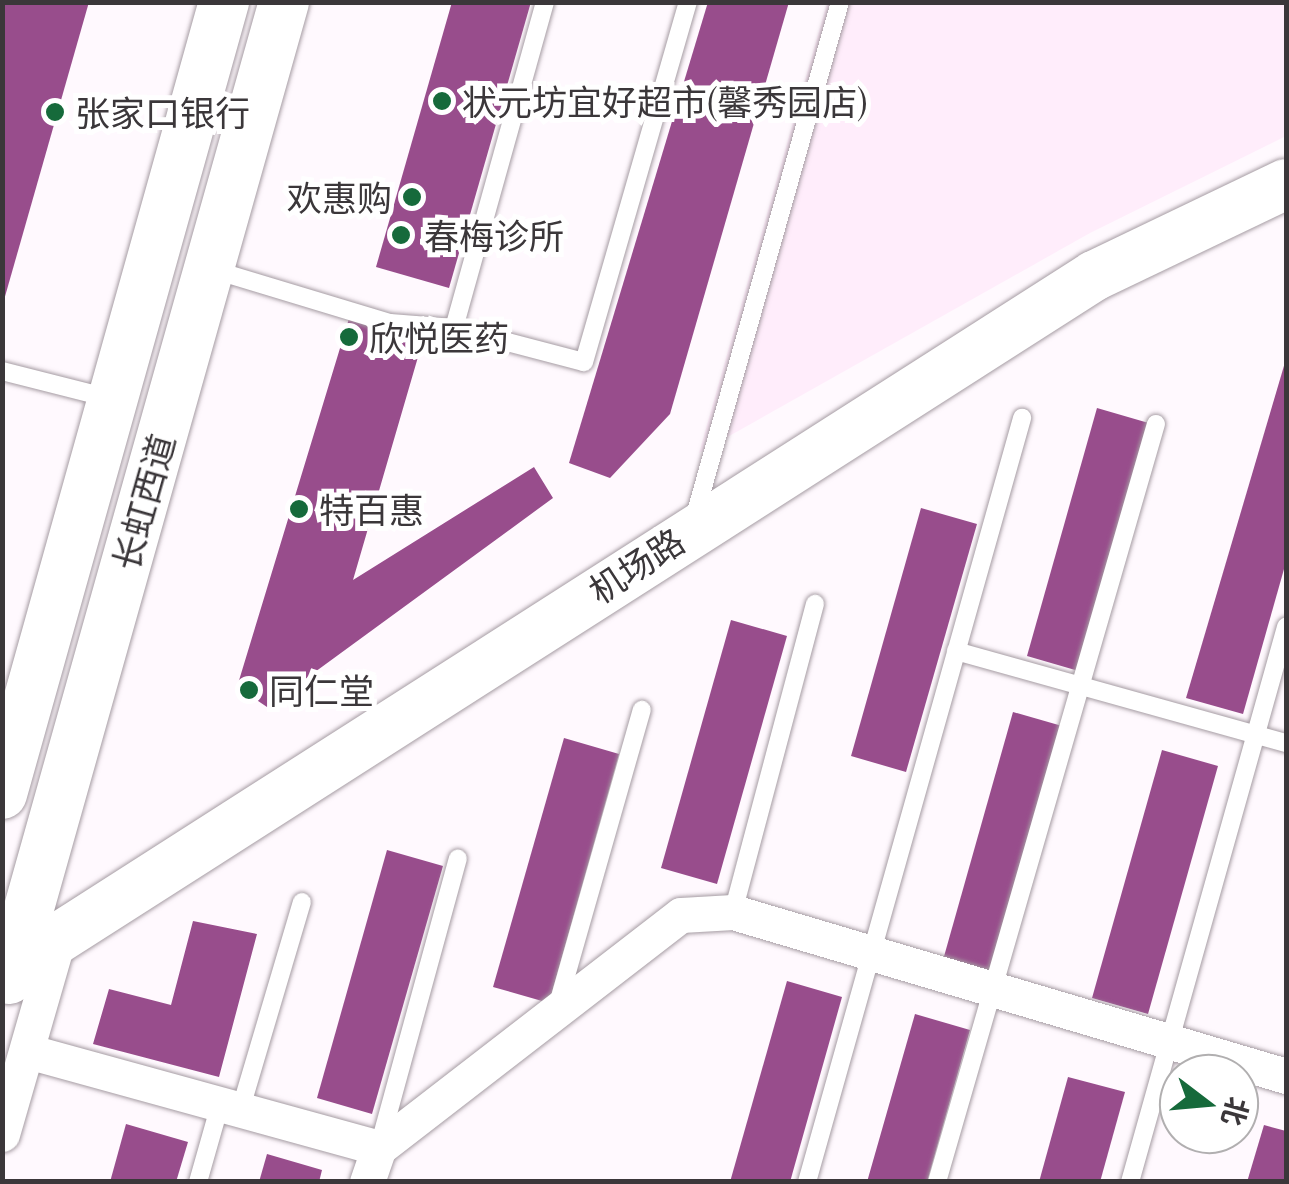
<!DOCTYPE html>
<meta charset="utf-8">
<style>
body{margin:0}
#map{position:relative;width:1289px;height:1184px;overflow:hidden;background:#fff9fe;font-family:"Playfair Display","Noto Sans SC",serif}
div>[style]{position:absolute}
.built>*{inset:0;background:#ffedfb}
.building>*{inset:0;background:#984d8c}
.roads{filter:drop-shadow(0 0 2px #a69ca3) drop-shadow(0 0 2px #a69ca3)}
.lane>*{height:18px;margin:-9px;padding:0 9px;transform-origin:9px;border-radius:9px;background:#fff}
.street>*{height:35px;margin:-17.5px;padding:0 17.5px;transform-origin:17.5px;border-radius:17.5px;background:#fff}
.secondary>*{height:50px;margin:-25px;padding:0 25px;transform-origin:25px;border-radius:25px;background:#fff}
.dots>*{width:28px;height:28px;translate:-50% -50%;box-sizing:border-box;border:5px solid #fff;border-radius:50%}
span{translate:-50% -50%;white-space:nowrap;text-align:center;line-height:1.15;-webkit-text-stroke:10px #fff;paint-order:stroke}
.poi-label{font-size:35px;color:#3b373a}
.left{translate:0 -50%;text-align:left}
.right{translate:-100% -50%;text-align:right}
.street-label{font-size:35px;color:#3b373a}
.frame{position:absolute;inset:0;border:5px solid #3b373a;pointer-events:none}
.north{position:absolute;left:1159px;top:1054px;width:100px;height:100px;box-sizing:border-box;background:#fff;border:2px solid #b1afb0;border-radius:50%;rotate:106deg;font-size:28px;font-weight:700;line-height:40px;text-align:center;color:#3b373a}
.north::after{content:'';display:block;margin:auto;width:35px;height:45px;background:#166a3b;clip-path:polygon(50% 0,100% 100%,50% 72%,0 100%)}
</style>
<div id="map">
<div class="built">
<div style="clip-path:polygon(827px 3px,1286px 3px,1286px 136px,1090px 233px,699px 453px)"></div>
</div>
<div class="building">
<div style="clip-path:polygon(2px 2px,89px 2px,4px 300px,2px 299px)"></div>
<div style="clip-path:polygon(452px 2px,531px 2px,449px 288px,376px 267px)"></div>
<div style="clip-path:polygon(708px 2px,789px 2px,670px 414px,610px 478px,569px 463px)"></div>
<div style="clip-path:polygon(351px 312px,425px 333px,353px 580px,534px 467px,553px 498px,267px 707px,237px 687px)"></div>
<div style="clip-path:polygon(1286px 359px,1286px 562px,1243px 714px,1186px 698px)"></div>
<div style="clip-path:polygon(1097px 408px,1152px 424px,1082px 672px,1027px 656px)"></div>
<div style="clip-path:polygon(921px 508px,977px 524px,906px 772px,851px 756px)"></div>
<div style="clip-path:polygon(731px 620px,787px 636px,717px 884px,661px 868px)"></div>
<div style="clip-path:polygon(1013px 712px,1069px 728px,998px 975px,943px 960px)"></div>
<div style="clip-path:polygon(564px 738px,619px 754px,549px 1003px,493px 987px)"></div>
<div style="clip-path:polygon(1162px 750px,1218px 766px,1148px 1014px,1092px 998px)"></div>
<div style="clip-path:polygon(387px 850px,443px 866px,372px 1114px,317px 1098px)"></div>
<div style="clip-path:polygon(193px 921px,257px 934px,219px 1077px,93px 1044px,109px 989px,171px 1005px)"></div>
<div style="clip-path:polygon(787px 981px,842px 997px,790px 1182px,730px 1182px)"></div>
<div style="clip-path:polygon(915px 1014px,970px 1030px,927px 1182px,867px 1182px)"></div>
<div style="clip-path:polygon(1068px 1077px,1125px 1092px,1100px 1182px,1039px 1182px)"></div>
<div style="clip-path:polygon(126px 1124px,188px 1142px,176px 1182px,110px 1182px)"></div>
<div style="clip-path:polygon(1264px 1125px,1286px 1131px,1286px 1182px,1247px 1182px)"></div>
<div style="clip-path:polygon(267px 1154px,322px 1170px,319px 1182px,259px 1182px)"></div>
</div>
<div class="roads">
<div class="lane">
<div style="left:211px;top:269px;width:187px;rotate:16.8deg"></div>
<div style="left:390px;top:323px;width:64px;rotate:4.5deg"></div>
<div style="left:454px;top:328px;width:134px;rotate:14.7deg"></div>
<div style="left:584px;top:362px;width:375px;rotate:-73.9deg"></div>
<div style="left:454px;top:328px;width:338px;rotate:-74.4deg"></div>
<div style="left:2px;top:371px;width:110px;rotate:14.2deg"></div>
<div style="left:694px;top:519px;width:537px;rotate:-74.23deg"></div>
<div style="left:956px;top:651px;width:343px;rotate:15.6deg"></div>
<div style="left:733px;top:912px;width:319px;rotate:-75.1deg"></div>
<div style="left:558px;top:1004px;width:306px;rotate:-74.1deg"></div>
<div style="left:240px;top:1111px;width:218px;rotate:-73.5deg"></div>
<div style="left:380px;top:1143px;width:295px;rotate:-74.7deg"></div>
<div style="left:198px;top:1182px;width:80px;rotate:-74.1deg"></div>
<div style="left:807px;top:1182px;width:794px;rotate:-74.28deg"></div>
<div style="left:937px;top:1182px;width:789px;rotate:-73.89deg"></div>
<div style="left:1130px;top:1182px;width:577px;rotate:-74.3deg"></div>
</div>
<div class="street">
<div style="left:27px;top:1051px;width:365px;rotate:15.4deg"></div>
<div style="left:2px;top:1134px;width:205px;rotate:-73.9deg"></div>
<div style="left:367px;top:1182px;width:36px;rotate:-71deg"></div>
<div style="left:379px;top:1148px;width:381px;rotate:-37.7deg"></div>
<div style="left:681px;top:915px;width:52px;rotate:-3.3deg"></div>
<div style="left:733px;top:912px;width:577px;rotate:16.52deg"></div>
</div>
<div class="secondary">
<div style="left:2px;top:794px;width:823px;rotate:-74.34deg"></div>
<div style="left:2px;top:974px;width:1296px;rotate:-32.59deg"></div>
<div style="left:1094px;top:276px;width:213px;rotate:-25.6deg"></div>
<div style="left:9px;top:979px;width:1015px;rotate:-74.28deg"></div>
</div>
</div>
<div class="dots">
<div style="left:442px;top:101px;background:#166a3b"></div>
<div style="left:55px;top:112px;background:#166a3b"></div>
<div style="left:412px;top:197px;background:#166a3b"></div>
<div style="left:401px;top:235px;background:#166a3b"></div>
<div style="left:349px;top:337px;background:#166a3b"></div>
<div style="left:299px;top:509px;background:#166a3b"></div>
<div style="left:249px;top:690px;background:#166a3b"></div>
</div>
<div class="poi-label">
<span class="left" style="left:462px;top:101px">状元坊宜好超市(馨秀园店)</span>
<span class="left" style="left:75px;top:112px">张家口银行</span>
<span class="right" style="left:392px;top:197px">欢惠购</span>
<span class="left" style="left:424px;top:235px">春梅诊所</span>
<span class="left" style="left:369px;top:337px">欣悦医药</span>
<span class="left" style="left:319px;top:509px">特百惠</span>
<span class="left" style="left:269px;top:690px">同仁堂</span>
</div>
<div class="street-label">
<span style="left:143px;top:502px;rotate:-74deg">长虹西道</span>
<span style="left:636px;top:565px;rotate:-33deg">机场路</span>
</div>
<div class="frame"></div>
<div class="north">北</div>
</div>
